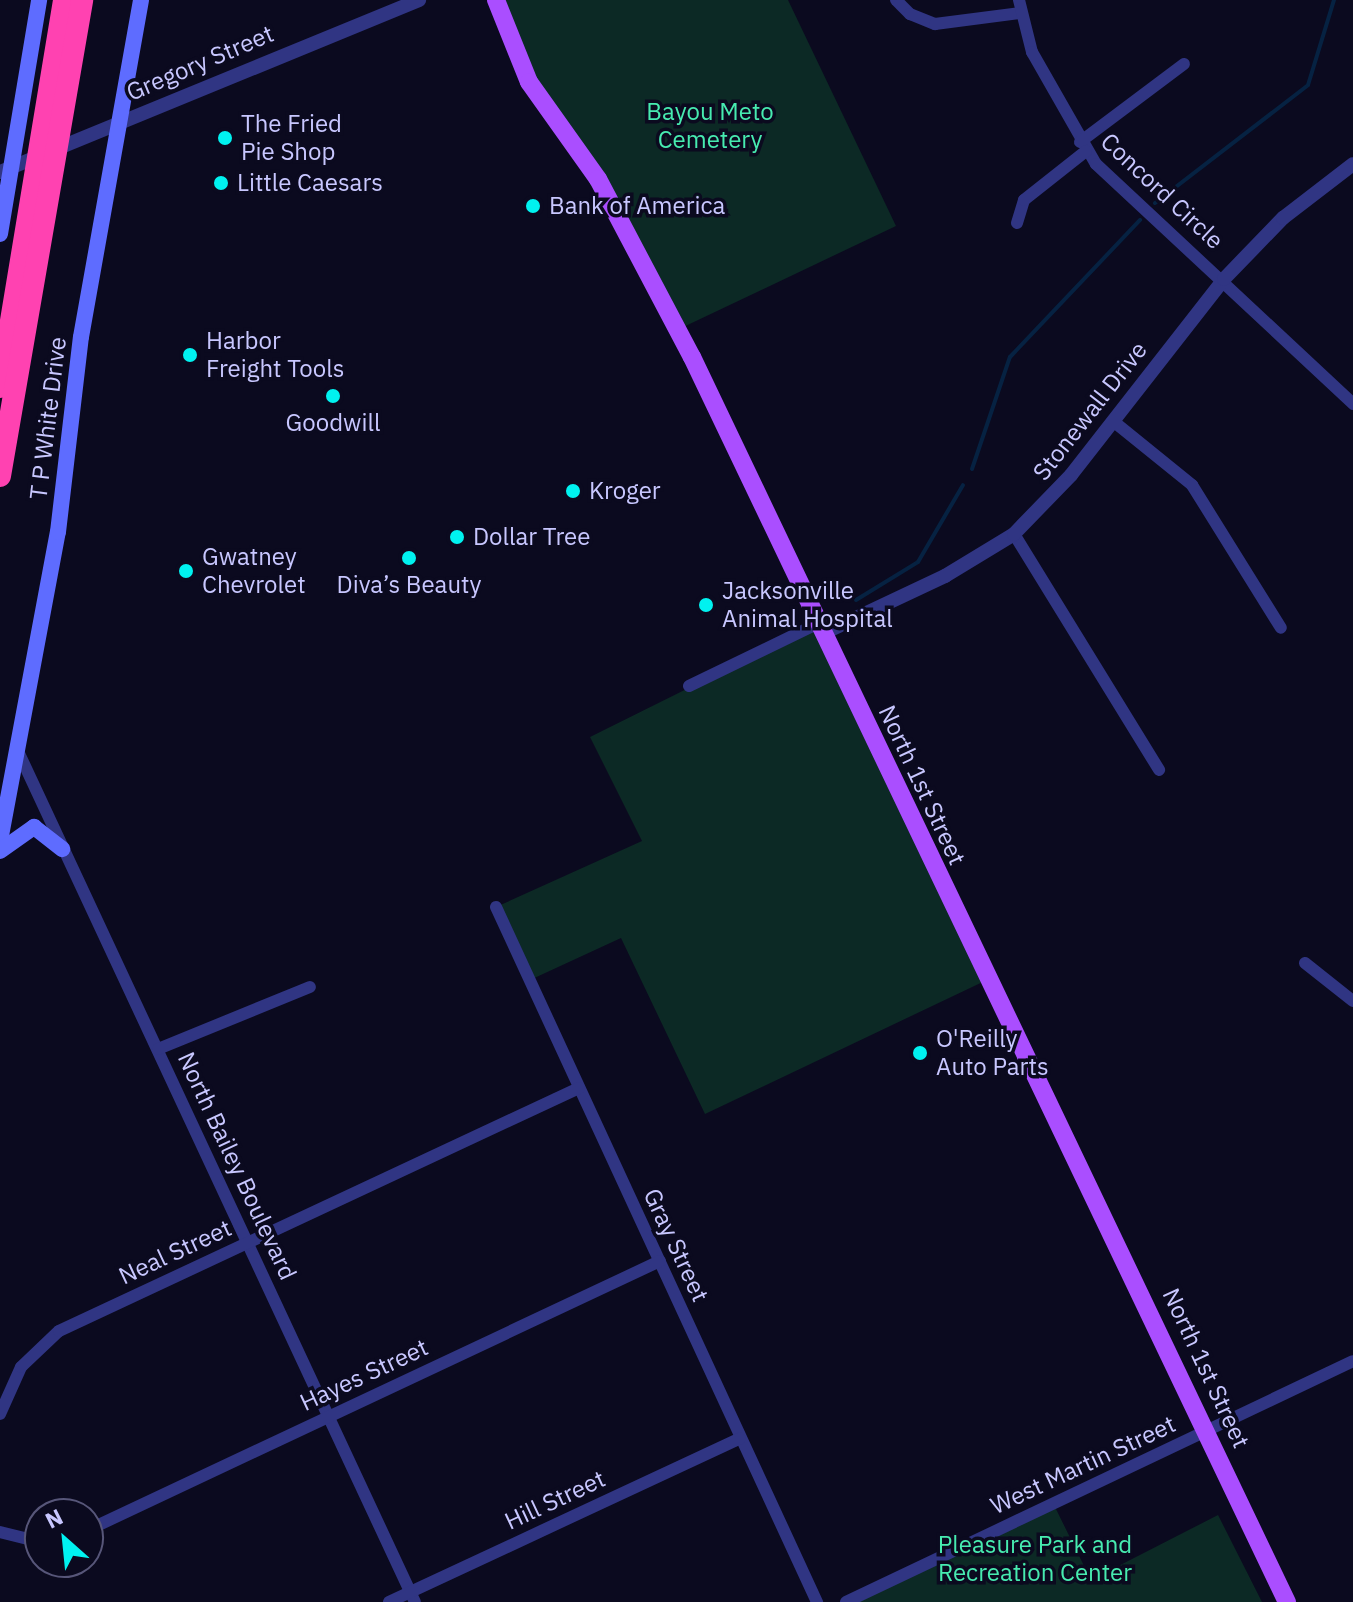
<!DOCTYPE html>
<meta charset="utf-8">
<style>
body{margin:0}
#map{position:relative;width:1353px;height:1602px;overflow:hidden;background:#0b0a1f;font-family:"IBM Plex Sans",sans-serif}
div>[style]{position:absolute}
.green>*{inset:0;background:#0c2925}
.stream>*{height:4px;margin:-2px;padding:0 2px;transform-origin:2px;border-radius:2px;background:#062242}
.minor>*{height:12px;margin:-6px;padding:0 6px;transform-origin:6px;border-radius:6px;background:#303583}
.tertiary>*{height:14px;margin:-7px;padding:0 7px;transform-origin:7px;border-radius:7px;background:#303583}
.secondary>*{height:16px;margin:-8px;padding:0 8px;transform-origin:8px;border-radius:8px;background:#5e6cff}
.primary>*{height:18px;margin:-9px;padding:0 9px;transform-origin:9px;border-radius:9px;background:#aa4eff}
.motorway>*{height:22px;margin:-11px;padding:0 11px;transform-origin:11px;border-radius:11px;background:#ff42b1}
.dots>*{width:22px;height:22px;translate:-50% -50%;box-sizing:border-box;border:4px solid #0b0a1f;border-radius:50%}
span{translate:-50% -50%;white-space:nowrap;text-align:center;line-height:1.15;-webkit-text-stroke:7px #0b0a1f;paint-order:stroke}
.street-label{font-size:24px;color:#c8c7ff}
.park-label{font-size:24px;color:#47ebb0}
.poi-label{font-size:24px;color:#c8c7ff}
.left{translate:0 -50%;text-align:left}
.north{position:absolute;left:24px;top:1498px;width:80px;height:80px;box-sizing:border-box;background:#0b0a1f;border:2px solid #575679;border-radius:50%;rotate:333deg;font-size:22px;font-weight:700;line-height:32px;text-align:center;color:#c8c7ff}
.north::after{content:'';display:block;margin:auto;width:28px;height:36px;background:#00f2f0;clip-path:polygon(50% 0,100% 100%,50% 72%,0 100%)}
</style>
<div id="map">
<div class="green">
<div style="clip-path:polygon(496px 0,788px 0,896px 226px,677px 330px,544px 107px)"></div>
<div style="clip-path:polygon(819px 623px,989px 979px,705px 1114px,621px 938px,530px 980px,496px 907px,642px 841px,590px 737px)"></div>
<div style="clip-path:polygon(1053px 1503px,1091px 1580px,1218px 1515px,1262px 1602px,846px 1602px)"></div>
</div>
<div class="stream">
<div style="left:1155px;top:203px;width:193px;rotate:-37.6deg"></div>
<div style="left:1308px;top:85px;width:89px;rotate:-73deg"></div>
<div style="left:972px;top:469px;width:118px;rotate:-71.3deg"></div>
<div style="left:1010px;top:357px;width:189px;rotate:-46.5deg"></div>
<div style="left:856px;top:600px;width:73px;rotate:-31.5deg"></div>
<div style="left:918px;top:562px;width:89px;rotate:-59.7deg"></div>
</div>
<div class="minor">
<div style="left:896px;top:0;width:20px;rotate:45deg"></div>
<div style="left:910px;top:14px;width:27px;rotate:22deg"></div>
<div style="left:935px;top:24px;width:86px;rotate:-7.4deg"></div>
<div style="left:1019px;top:0;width:54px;rotate:76deg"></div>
<div style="left:1032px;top:52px;width:129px;rotate:60.3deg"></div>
<div style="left:1096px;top:164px;width:352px;rotate:43deg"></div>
<div style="left:1080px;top:142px;width:130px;rotate:-36.9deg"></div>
<div style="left:1017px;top:223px;width:24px;rotate:-73deg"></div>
<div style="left:1024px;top:200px;width:79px;rotate:-38.3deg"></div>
<div style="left:1113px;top:421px;width:102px;rotate:39deg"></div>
<div style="left:1192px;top:485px;width:168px;rotate:58.1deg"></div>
<div style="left:1014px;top:534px;width:277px;rotate:58.4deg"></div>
<div style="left:689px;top:686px;width:144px;rotate:-25.9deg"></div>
<div style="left:17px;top:749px;width:941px;rotate:64.99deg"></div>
<div style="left:496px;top:907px;width:766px;rotate:65.21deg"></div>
<div style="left:1305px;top:963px;width:61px;rotate:38.4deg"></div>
<div style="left:158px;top:1049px;width:164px;rotate:-22.2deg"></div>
<div style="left:0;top:1414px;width:51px;rotate:-65.9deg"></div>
<div style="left:21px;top:1367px;width:52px;rotate:-43.5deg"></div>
<div style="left:59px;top:1331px;width:574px;rotate:-25.05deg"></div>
<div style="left:88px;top:1530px;width:632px;rotate:-25.19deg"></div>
<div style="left:0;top:1532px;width:41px;rotate:14deg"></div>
<div style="left:389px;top:1602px;width:387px;rotate:-25deg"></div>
<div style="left:846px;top:1602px;width:561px;rotate:-25.42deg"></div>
</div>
<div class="tertiary">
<div style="left:0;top:172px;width:453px;rotate:-22.3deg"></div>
<div style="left:824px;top:633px;width:134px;rotate:-25.2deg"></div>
<div style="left:945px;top:576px;width:81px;rotate:-31.3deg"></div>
<div style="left:1014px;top:534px;width:82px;rotate:-46deg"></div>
<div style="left:1071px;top:475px;width:249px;rotate:-52deg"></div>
<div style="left:1224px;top:279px;width:85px;rotate:-46deg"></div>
<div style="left:1283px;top:218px;width:88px;rotate:-37.6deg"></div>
</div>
<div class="secondary">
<div style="left:0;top:234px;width:237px;rotate:-80.5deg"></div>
<div style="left:0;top:841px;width:314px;rotate:-79.4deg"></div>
<div style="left:58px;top:532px;width:196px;rotate:-83.3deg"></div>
<div style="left:81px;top:337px;width:342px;rotate:-79.9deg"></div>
<div style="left:0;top:851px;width:42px;rotate:-35.2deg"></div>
<div style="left:34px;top:827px;width:36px;rotate:38deg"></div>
</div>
<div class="primary">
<div style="left:496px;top:0;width:88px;rotate:68.1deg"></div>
<div style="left:529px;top:82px;width:119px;rotate:54.6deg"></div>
<div style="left:598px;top:179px;width:201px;rotate:62.2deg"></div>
<div style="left:692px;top:357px;width:1380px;rotate:64.46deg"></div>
</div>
<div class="motorway">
<div style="left:0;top:387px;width:392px;rotate:-80.6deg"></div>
<div style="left:0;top:476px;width:483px;rotate:-80.2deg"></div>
</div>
<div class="dots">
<div style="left:225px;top:138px;background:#00f2f0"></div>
<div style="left:221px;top:183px;background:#00f2f0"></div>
<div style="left:533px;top:206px;background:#00f2f0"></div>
<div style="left:190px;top:355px;background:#00f2f0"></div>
<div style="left:333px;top:396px;background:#00f2f0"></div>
<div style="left:573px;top:491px;background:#00f2f0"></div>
<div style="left:457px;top:537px;background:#00f2f0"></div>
<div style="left:409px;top:558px;background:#00f2f0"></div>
<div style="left:186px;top:571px;background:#00f2f0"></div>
<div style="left:706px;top:605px;background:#00f2f0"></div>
<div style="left:920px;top:1053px;background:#00f2f0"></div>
</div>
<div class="street-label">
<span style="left:200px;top:63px;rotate:-23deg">Gregory Street</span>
<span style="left:1162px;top:191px;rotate:43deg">Concord Circle</span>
<span style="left:1090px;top:411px;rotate:-52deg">Stonewall Drive</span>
<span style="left:48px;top:418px;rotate:-83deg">T P White Drive</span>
<span style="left:922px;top:785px;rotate:65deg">North 1st Street</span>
<span style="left:237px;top:1166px;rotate:65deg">North Bailey Boulevard</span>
<span style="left:676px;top:1245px;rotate:65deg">Gray Street</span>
<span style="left:175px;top:1252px;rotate:-25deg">Neal Street</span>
<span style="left:1206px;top:1368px;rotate:65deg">North 1st Street</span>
<span style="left:364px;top:1375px;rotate:-25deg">Hayes Street</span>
<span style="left:1083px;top:1465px;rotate:-25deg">West Martin Street</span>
<span style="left:555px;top:1500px;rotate:-25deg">Hill Street</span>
</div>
<div class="park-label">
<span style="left:710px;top:126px">Bayou Meto<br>Cemetery</span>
<span style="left:1035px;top:1559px">Pleasure Park and<br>Recreation Center</span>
</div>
<div class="poi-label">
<span class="left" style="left:241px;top:138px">The Fried<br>Pie Shop</span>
<span class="left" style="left:237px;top:183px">Little Caesars</span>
<span class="left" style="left:549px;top:206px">Bank of America</span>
<span class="left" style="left:206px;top:355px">Harbor<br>Freight Tools</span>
<span style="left:333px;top:423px">Goodwill</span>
<span class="left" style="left:589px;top:491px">Kroger</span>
<span class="left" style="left:473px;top:537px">Dollar Tree</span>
<span class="left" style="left:202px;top:571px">Gwatney<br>Chevrolet</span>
<span style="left:409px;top:585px">Diva’s Beauty</span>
<span class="left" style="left:722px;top:605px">Jacksonville<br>Animal Hospital</span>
<span class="left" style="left:936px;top:1053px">O'Reilly<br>Auto Parts</span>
</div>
<div class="north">N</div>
</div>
